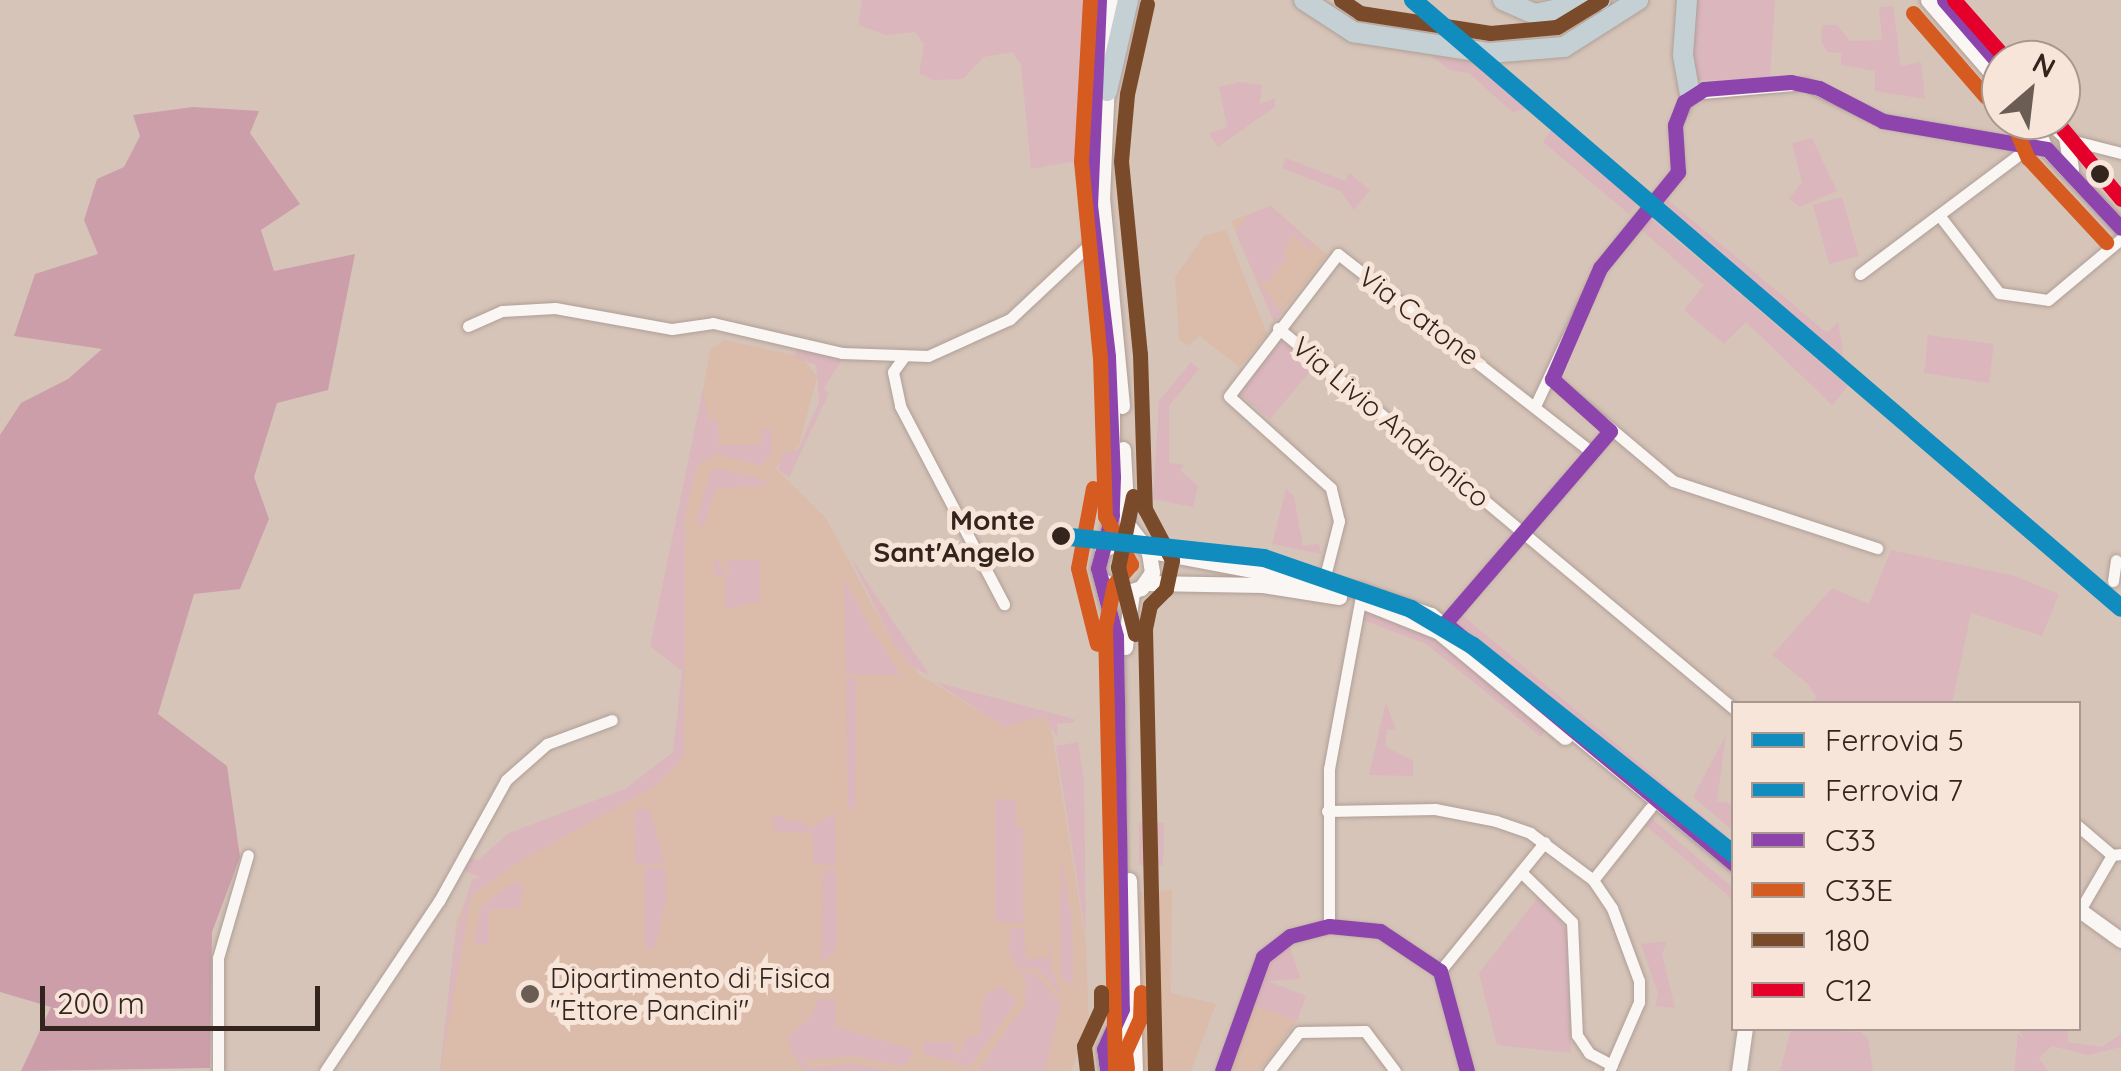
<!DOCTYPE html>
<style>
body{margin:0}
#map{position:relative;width:2121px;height:1071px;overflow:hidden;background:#d7c4b9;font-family:Quicksand,sans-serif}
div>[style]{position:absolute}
.built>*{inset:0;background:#dbbba9}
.green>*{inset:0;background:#dbb6bd}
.forest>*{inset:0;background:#cc9eaa}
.roads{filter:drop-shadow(0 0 2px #ae9f96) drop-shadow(0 0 2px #ae9f96)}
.street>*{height:11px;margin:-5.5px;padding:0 5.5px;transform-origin:5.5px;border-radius:5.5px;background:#f9f6f4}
.secondary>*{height:15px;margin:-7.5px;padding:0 7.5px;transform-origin:7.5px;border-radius:7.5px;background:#f9f6f4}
.highway>*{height:20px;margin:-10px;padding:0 10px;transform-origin:10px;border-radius:10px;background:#c4d0d4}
.bus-1>*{height:15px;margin:-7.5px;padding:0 7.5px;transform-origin:7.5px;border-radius:7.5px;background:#8e44ad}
.bus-2>*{height:15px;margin:-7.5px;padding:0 7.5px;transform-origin:7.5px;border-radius:7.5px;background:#d55b21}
.bus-3>*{height:15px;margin:-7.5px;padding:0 7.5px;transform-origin:7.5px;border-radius:7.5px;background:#7a4b2a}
.bus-4>*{height:15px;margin:-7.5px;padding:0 7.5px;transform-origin:7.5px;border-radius:7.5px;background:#e4002b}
.rail-1>*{height:18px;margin:-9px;padding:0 9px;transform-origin:9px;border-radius:9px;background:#108cbe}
.rail-2>*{height:18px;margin:-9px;padding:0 9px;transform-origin:9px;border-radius:9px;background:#108cbe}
.dots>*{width:28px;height:28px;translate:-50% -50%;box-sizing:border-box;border:5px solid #f8e5da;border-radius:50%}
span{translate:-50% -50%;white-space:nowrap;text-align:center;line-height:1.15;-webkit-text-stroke:10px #f8e5da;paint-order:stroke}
.street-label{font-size:28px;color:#33251e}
.stop-label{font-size:28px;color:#33251e;font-weight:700}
.right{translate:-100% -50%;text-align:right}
.poi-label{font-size:28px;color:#33251e}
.left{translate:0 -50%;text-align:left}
.legend{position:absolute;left:1731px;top:701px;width:350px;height:330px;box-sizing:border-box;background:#f8e5da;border:2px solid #a9988f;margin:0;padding:12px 18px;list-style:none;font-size:30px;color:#33251e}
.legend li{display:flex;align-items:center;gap:20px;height:50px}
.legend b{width:50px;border:2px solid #a9988f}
.north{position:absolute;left:1981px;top:40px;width:100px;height:100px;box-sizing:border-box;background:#f8e5da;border:2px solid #a9988f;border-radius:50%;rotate:28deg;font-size:28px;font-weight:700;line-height:40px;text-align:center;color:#33251e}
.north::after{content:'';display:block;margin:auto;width:35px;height:45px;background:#6c5d54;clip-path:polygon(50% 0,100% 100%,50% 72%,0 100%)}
.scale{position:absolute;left:40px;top:986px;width:280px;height:45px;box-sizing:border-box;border:5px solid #33251e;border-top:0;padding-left:12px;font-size:30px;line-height:35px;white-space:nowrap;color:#33251e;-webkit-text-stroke:8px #f8e5da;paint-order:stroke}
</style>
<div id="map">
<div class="built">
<div style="clip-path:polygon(1271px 206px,1327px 255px,1274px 322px,1231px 221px)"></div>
<div style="clip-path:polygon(1226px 230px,1267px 334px,1239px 367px,1200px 336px,1187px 346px,1179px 340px,1175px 277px,1204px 236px)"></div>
<div style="clip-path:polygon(725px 340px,802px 357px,817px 377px,799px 446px,775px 468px,826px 518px,893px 643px,920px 675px,991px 718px,1049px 715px,1086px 942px,1089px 1026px,1071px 1071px,440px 1071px,457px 919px,473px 885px,573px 830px,674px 753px,683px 713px,680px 522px,710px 349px)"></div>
<div style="clip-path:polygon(1172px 890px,1171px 993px,1216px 1004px,1191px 1071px,1141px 1071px,1139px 892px)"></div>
<div style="clip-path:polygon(1252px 1005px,1297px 1021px,1259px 1071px,1229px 1071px)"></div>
</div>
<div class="green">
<div style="clip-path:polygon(862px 0,1091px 0,1077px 161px,1031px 169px,1021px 65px,1013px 52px,984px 57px,963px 79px,933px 80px,919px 73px,924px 44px,915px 32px,886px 35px,858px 25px)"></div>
<div style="clip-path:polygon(1697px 0,1775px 0,1770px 79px,1698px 80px,1692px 65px)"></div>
<div style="clip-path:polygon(1893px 6px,1901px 66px,1921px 62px,1925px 99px,1875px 91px,1875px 71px,1841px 65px,1841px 53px,1827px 52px,1821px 41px,1822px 25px,1837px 25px,1850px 41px,1882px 40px,1879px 7px)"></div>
<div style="clip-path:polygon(1432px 56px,1472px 62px,1526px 109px,1512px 112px,1469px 73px,1449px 70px)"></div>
<div style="clip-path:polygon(1239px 82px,1262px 85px,1260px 104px,1275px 98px,1275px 107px,1218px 147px,1209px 134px,1227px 127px,1219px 87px)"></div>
<div style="clip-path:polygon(1551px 130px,1637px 204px,1629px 214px,1543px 142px)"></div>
<div style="clip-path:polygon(1812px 138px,1837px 191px,1799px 207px,1789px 198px,1802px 183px,1792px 143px)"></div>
<div style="clip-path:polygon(1286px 158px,1345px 181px,1349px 173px,1370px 190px,1354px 210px,1341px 191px,1282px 168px)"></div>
<div style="clip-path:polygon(1842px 197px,1859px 256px,1829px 264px,1813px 205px)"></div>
<div style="clip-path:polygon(1668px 200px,1827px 333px,1838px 322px,1845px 365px,1661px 208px)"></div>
<div style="clip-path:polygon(1271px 206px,1315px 246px,1311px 250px,1293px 235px,1283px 253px,1288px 257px,1267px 283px,1257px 279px,1282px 312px,1274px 322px,1236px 232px,1247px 215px)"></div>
<div style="clip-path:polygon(1648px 216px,1848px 386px,1832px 405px,1746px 322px,1724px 344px,1684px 310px,1704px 285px,1639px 228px)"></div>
<div style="clip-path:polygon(1928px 335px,1994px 344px,1989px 383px,1924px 373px)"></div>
<div style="clip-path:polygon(1281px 340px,1314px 367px,1270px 419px,1238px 393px)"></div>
<div style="clip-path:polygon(797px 349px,844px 356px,824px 388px,829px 393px,789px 478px,778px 469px,784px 453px,798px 450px,819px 402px,816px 365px,794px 357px)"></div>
<div style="clip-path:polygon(1191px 362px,1199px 369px,1169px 406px,1169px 463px,1184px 465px,1180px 470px,1198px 486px,1193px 507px,1153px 499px,1159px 401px)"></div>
<div style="clip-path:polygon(703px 389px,708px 419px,718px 420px,719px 445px,761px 445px,762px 429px,771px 429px,772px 453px,762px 466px,716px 454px,697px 466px,685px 517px,684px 757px,655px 786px,515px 864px,471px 897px,440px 1071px,455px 938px,472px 879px,480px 878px,464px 870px,471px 857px,478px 860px,509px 833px,625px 789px,673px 752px,682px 671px,650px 646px)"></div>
<div style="clip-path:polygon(712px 468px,752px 476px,774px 485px,716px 488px,703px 529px,697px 519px)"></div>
<div style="clip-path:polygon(1286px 489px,1294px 496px,1303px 546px,1319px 544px,1321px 554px,1272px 544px)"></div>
<div style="clip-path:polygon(1891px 550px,2015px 576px,2059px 594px,2042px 636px,1971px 613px,1952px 703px,1811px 703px,1816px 697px,1807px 683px,1772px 655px,1832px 588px,1869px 604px)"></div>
<div style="clip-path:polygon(714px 555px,726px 575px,731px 572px,724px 561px,760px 560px,760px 601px,726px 609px,725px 576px,715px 575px)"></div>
<div style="clip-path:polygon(850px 556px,891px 618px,930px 676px,909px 665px,893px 643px)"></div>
<div style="clip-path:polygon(844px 578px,867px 622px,901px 675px,846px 674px)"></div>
<div style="clip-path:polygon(1366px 610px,1432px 634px,1547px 729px,1541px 737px,1426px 644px,1363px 620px)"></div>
<div style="clip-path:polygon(1462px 615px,1727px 836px,1719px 845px,1456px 623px)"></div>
<div style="clip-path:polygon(846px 678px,856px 678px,855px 809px,848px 809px)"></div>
<div style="clip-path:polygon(935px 682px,1074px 719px,1075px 722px,1057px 724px,1058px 738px,1044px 716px,1005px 727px)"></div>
<div style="clip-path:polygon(1386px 702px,1396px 730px,1387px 729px,1385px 746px,1413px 761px,1413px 776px,1369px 775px)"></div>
<div style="clip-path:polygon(1726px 735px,1717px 801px,1733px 804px,1731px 829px,1693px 797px)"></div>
<div style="clip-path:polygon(1078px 742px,1084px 780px,1086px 936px,1056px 746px)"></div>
<div style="clip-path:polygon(995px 799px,1015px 800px,1016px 827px,1023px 827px,1023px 924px,995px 921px)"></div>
<div style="clip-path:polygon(643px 807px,651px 812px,664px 863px,635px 864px,634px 812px)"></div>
<div style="clip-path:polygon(835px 812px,836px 867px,814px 863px,812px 833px,776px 832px,773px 824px,773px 815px,784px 816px,786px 822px,795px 819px,811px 828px)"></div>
<div style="clip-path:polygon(1650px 817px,1733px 888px,1733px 900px,1644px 824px)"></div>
<div style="clip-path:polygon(1139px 823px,1164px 823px,1163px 866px,1139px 865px)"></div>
<div style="clip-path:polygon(1061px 854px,1072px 922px,1073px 983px,1064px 983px,1060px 969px)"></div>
<div style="clip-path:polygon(644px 867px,665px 867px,666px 900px,655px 948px,645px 948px)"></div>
<div style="clip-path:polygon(823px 870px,836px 870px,837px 947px,822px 964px)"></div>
<div style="clip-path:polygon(513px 882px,524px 884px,520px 908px,489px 909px,489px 944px,474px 944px,481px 907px)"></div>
<div style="clip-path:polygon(1539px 896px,1569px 932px,1571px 1053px,1497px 1045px,1479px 973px)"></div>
<div style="clip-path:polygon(1010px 928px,1024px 928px,1026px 959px,1049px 958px,1051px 935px,1052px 971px,1063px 998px,1039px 969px,1017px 969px,1009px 952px)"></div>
<div style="clip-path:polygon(1667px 941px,1662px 954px,1675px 1008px,1655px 1006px,1658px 994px,1641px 944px)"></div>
<div style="clip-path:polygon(1289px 946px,1301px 979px,1268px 981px,1306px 996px,1297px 1021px,1252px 1005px,1273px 956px)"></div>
<div style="clip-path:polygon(1035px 973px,1061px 1002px,1045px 1071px,978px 1070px,1025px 1004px,1026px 981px,1019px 974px)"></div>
<div style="clip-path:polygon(1002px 986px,1017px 1001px,970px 1067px,923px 1053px,923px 1042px,955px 1042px,955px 1053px,961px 1053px,965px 1038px,979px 1035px,985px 995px)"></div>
<div style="clip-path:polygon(818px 999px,835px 999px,836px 1027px,915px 1050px,904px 1067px,855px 1056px,804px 1060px,809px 1068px,854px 1064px,888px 1071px,805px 1071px,790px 1051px,790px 1035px,811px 1017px)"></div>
<div style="clip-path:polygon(1791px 1029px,1861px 1032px,1868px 1039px,1873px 1071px,1780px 1071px)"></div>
<div style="clip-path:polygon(2018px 1029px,2069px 1029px,2067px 1042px,2102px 1047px,2121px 1034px,2121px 1047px,2088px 1055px,2052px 1046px,2039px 1058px,2048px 1071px,2014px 1071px,2018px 1034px,2025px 1040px)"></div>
</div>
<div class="forest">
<div style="clip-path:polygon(193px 107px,259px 111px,250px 133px,300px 204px,261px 230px,274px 271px,355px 254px,328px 390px,277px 403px,254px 477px,269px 519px,240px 589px,194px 594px,158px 714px,227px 766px,240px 857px,212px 932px,210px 1068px,21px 1071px,51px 1007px,0 992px,0 435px,21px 403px,68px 379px,102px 349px,14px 336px,35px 274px,98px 254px,84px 220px,97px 179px,124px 167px,140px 136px,133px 115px)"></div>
</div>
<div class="roads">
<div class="street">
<div style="left:2066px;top:139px;width:57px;rotate:14.3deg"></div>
<div style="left:1939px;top:215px;width:98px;rotate:52.4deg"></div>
<div style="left:1999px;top:293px;width:49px;rotate:8.1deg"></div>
<div style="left:2048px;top:300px;width:95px;rotate:-39.9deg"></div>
<div style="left:1860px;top:274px;width:210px;rotate:-36.9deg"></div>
<div style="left:468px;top:326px;width:37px;rotate:-24deg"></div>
<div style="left:502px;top:311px;width:53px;rotate:-3.2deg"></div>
<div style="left:555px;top:308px;width:119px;rotate:10.2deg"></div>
<div style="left:672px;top:329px;width:41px;rotate:-8.3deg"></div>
<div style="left:713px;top:323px;width:132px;rotate:13.1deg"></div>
<div style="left:842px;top:353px;width:86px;rotate:2deg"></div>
<div style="left:928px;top:356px;width:90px;rotate:-24.3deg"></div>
<div style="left:1010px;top:319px;width:114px;rotate:-43.2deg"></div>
<div style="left:1278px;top:328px;width:594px;rotate:39.88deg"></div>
<div style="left:903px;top:358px;width:17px;rotate:126deg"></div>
<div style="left:893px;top:372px;width:35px;rotate:78deg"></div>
<div style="left:900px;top:406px;width:224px;rotate:62.3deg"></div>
<div style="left:1552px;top:379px;width:158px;rotate:40.1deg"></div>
<div style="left:1673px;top:481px;width:215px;rotate:18.2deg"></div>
<div style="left:1536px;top:404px;width:150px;rotate:-64.8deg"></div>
<div style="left:1600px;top:268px;width:124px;rotate:-50.9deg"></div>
<div style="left:1678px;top:172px;width:47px;rotate:-93.7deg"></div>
<div style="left:1675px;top:125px;width:34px;rotate:-64deg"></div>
<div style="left:1690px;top:94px;width:115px;rotate:-5deg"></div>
<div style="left:1805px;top:84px;width:86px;rotate:25.4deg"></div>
<div style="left:1883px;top:121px;width:166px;rotate:9.7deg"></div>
<div style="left:2113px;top:581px;width:21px;rotate:-82deg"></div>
<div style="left:1323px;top:584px;width:65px;rotate:-75.7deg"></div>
<div style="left:1339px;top:521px;width:34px;rotate:-104deg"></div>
<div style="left:1331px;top:488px;width:137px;rotate:-138deg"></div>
<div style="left:1229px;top:396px;width:179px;rotate:-52.5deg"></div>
<div style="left:1338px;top:254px;width:321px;rotate:38deg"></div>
<div style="left:1445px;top:623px;width:253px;rotate:-49.3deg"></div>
<div style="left:1327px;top:811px;width:108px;rotate:-1.1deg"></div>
<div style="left:1435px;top:809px;width:62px;rotate:11.1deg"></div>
<div style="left:1496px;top:821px;width:36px;rotate:19deg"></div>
<div style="left:1530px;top:833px;width:79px;rotate:36.7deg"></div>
<div style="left:1593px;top:880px;width:34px;rotate:56deg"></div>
<div style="left:1612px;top:908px;width:78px;rotate:69.7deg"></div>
<div style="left:1639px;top:981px;width:21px;rotate:90deg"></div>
<div style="left:1639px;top:1002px;width:75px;rotate:113.5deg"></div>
<div style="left:2078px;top:826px;width:45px;rotate:40.5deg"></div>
<div style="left:1521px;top:872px;width:71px;rotate:44.4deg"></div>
<div style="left:1572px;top:922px;width:113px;rotate:87.5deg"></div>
<div style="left:1577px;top:1035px;width:22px;rotate:56deg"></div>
<div style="left:1589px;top:1053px;width:26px;rotate:28deg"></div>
<div style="left:1593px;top:880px;width:92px;rotate:-51.6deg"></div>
<div style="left:2080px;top:910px;width:64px;rotate:-59.8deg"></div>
<div style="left:2112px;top:855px;width:9px;rotate:-6deg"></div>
<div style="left:1329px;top:926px;width:157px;rotate:-90deg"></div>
<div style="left:1329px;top:769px;width:171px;rotate:-79.5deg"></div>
<div style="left:1440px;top:971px;width:166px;rotate:-50.9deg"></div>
<div style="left:218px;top:1071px;width:113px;rotate:-90deg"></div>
<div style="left:218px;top:958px;width:107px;rotate:-73.8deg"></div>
<div style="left:325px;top:1071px;width:205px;rotate:-56.2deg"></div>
<div style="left:439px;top:901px;width:138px;rotate:-61deg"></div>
<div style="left:506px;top:780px;width:55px;rotate:-41.3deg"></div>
<div style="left:547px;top:744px;width:69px;rotate:-20.3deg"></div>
<div style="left:1222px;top:1071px;width:121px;rotate:-70.2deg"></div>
<div style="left:1263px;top:957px;width:34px;rotate:-38deg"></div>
<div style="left:1290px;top:936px;width:40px;rotate:-14.4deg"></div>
<div style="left:1329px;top:926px;width:51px;rotate:5.6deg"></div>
<div style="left:1380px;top:931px;width:72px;rotate:33.7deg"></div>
<div style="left:1440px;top:971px;width:104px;rotate:74.9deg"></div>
<div style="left:1269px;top:1071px;width:49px;rotate:-52.4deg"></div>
<div style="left:1299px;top:1032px;width:66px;rotate:-0.9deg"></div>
<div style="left:1365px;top:1031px;width:50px;rotate:53.1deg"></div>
</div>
<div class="secondary">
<div style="left:1099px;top:0;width:205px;rotate:92.5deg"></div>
<div style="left:1090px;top:205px;width:200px;rotate:83.7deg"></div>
<div style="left:1112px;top:404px;width:111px;rotate:90deg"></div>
<div style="left:1112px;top:515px;width:55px;rotate:104.8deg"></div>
<div style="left:1098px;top:568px;width:70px;rotate:75.2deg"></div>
<div style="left:1116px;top:636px;width:435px;rotate:89.2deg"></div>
<div style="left:1928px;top:0;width:111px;rotate:49deg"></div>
<div style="left:1944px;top:0;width:87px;rotate:49.2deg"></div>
<div style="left:1108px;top:57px;width:57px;rotate:-88deg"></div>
<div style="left:1107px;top:80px;width:118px;rotate:92.4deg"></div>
<div style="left:1102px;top:198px;width:209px;rotate:84.5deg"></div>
<div style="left:2033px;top:120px;width:28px;rotate:67deg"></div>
<div style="left:2044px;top:146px;width:112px;rotate:46.8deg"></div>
<div style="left:2048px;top:120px;width:25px;rotate:43deg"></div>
<div style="left:2066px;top:137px;width:32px;rotate:81deg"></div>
<div style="left:1102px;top:550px;width:29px;rotate:-25deg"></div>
<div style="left:1128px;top:538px;width:31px;rotate:27deg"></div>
<div style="left:1156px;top:552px;width:210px;rotate:10.7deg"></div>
<div style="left:1362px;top:591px;width:73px;rotate:19.2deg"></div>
<div style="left:1431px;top:615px;width:392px;rotate:39.4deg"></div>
<div style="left:1102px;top:580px;width:26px;rotate:29deg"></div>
<div style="left:1125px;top:593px;width:17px;rotate:-17deg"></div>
<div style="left:1141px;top:588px;width:19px;rotate:-55deg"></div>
<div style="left:1152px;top:572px;width:20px;rotate:-99deg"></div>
<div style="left:1149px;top:552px;width:36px;rotate:-128deg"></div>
<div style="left:1127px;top:524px;width:75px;rotate:-93.1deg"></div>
<div style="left:1147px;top:583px;width:116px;rotate:1deg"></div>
<div style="left:1263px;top:585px;width:77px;rotate:9deg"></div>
<div style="left:1367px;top:603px;width:78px;rotate:21.9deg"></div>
<div style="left:1439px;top:632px;width:164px;rotate:39.8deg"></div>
<div style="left:1125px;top:647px;width:55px;rotate:-82.7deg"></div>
<div style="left:1129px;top:880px;width:191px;rotate:88.2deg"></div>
<div style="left:2078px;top:909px;width:53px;rotate:35.8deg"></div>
<div style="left:1107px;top:1071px;width:22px;rotate:-98deg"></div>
<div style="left:1104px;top:1049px;width:36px;rotate:-63deg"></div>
<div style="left:1739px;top:1071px;width:43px;rotate:-82.1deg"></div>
</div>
<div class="highway">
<div style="left:1304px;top:0;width:59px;rotate:33.1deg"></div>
<div style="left:1353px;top:32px;width:138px;rotate:8.8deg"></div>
<div style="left:1489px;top:53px;width:75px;rotate:-4.6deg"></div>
<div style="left:1564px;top:47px;width:88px;rotate:-32.4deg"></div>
<div style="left:1503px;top:0;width:35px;rotate:24deg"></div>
<div style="left:1535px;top:14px;width:67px;rotate:-12deg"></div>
<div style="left:1687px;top:0;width:55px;rotate:94.2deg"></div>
<div style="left:1683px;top:55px;width:40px;rotate:80deg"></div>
<div style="left:1107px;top:91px;width:93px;rotate:-77deg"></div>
</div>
</div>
<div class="bus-1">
<div style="left:1099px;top:0;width:205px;rotate:92.5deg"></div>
<div style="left:1090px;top:205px;width:153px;rotate:83.2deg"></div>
<div style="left:1108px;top:357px;width:120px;rotate:87.6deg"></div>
<div style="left:1113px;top:477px;width:38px;rotate:92deg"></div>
<div style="left:1112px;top:515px;width:55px;rotate:104.8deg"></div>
<div style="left:1098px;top:568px;width:70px;rotate:75.2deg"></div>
<div style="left:1116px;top:636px;width:373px;rotate:89.1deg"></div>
<div style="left:1122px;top:1009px;width:44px;rotate:114.2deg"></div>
<div style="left:1104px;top:1049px;width:22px;rotate:82deg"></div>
<div style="left:1944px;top:0;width:87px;rotate:49.2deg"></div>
<div style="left:1734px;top:864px;width:376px;rotate:-140.2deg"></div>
<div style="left:1445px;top:623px;width:253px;rotate:-49.3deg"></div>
<div style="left:1610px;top:431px;width:78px;rotate:-138.1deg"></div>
<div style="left:1552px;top:379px;width:121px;rotate:-66.6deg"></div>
<div style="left:1600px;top:268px;width:124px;rotate:-50.9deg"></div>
<div style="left:1678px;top:172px;width:47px;rotate:-93.7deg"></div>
<div style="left:1675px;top:125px;width:25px;rotate:-69deg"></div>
<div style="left:1684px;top:102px;width:24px;rotate:-33deg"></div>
<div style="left:1704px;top:89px;width:87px;rotate:-4.6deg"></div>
<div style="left:1791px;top:82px;width:29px;rotate:12deg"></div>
<div style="left:1819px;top:88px;width:72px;rotate:27.3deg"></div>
<div style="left:1883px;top:121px;width:166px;rotate:9.7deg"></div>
<div style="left:2047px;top:149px;width:108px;rotate:46.9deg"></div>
<div style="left:1222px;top:1071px;width:121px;rotate:-70.2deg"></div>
<div style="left:1263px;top:957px;width:34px;rotate:-38deg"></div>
<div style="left:1290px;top:936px;width:40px;rotate:-14.4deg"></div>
<div style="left:1329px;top:926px;width:51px;rotate:5.6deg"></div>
<div style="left:1380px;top:931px;width:72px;rotate:33.7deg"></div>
<div style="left:1440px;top:971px;width:104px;rotate:74.9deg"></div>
</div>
<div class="bus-2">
<div style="left:1090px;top:0;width:161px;rotate:93.2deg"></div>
<div style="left:1081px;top:161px;width:197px;rotate:84.5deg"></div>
<div style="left:1100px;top:357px;width:159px;rotate:88.2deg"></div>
<div style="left:1105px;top:516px;width:55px;rotate:61.6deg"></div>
<div style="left:1131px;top:564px;width:26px;rotate:130deg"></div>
<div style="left:1114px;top:584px;width:44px;rotate:101.8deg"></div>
<div style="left:1105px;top:627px;width:444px;rotate:88.7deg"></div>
<div style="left:1913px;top:13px;width:111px;rotate:49deg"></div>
<div style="left:2015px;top:128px;width:33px;rotate:67deg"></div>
<div style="left:2028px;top:158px;width:115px;rotate:47.1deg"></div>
<div style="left:1093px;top:488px;width:81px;rotate:100.6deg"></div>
<div style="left:1078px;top:568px;width:78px;rotate:76deg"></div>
<div style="left:1127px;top:1068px;width:16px;rotate:-97deg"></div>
<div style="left:1125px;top:1052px;width:36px;rotate:-66deg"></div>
<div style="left:1140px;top:1019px;width:27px;rotate:-88deg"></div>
</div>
<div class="bus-3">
<div style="left:1341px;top:0;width:23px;rotate:34deg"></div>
<div style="left:1360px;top:13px;width:132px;rotate:8.7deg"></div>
<div style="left:1490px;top:33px;width:67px;rotate:-5.1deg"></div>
<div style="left:1557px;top:27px;width:52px;rotate:-31.5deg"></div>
<div style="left:1147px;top:4px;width:92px;rotate:102.5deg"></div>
<div style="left:1127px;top:94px;width:67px;rotate:95.1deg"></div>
<div style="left:1121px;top:161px;width:194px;rotate:84.4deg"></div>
<div style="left:1140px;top:354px;width:155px;rotate:88.2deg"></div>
<div style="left:1145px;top:509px;width:58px;rotate:62.1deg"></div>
<div style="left:1172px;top:560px;width:30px;rotate:102deg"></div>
<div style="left:1166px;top:589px;width:23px;rotate:135deg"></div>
<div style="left:1150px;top:605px;width:25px;rotate:102deg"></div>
<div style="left:1145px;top:629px;width:442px;rotate:88.7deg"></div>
<div style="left:1133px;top:496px;width:73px;rotate:101.9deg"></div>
<div style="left:1118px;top:567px;width:69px;rotate:75.8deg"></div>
<div style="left:1087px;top:1071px;width:25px;rotate:-97deg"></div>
<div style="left:1084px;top:1046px;width:41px;rotate:-65.3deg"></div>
<div style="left:1101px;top:1009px;width:17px;rotate:-90deg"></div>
</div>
<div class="bus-4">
<div style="left:1954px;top:0;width:80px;rotate:48.5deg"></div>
<div style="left:2055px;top:120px;width:103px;rotate:50.1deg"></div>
</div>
<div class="rail-1">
<div style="left:1413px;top:0;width:933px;rotate:40.65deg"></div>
</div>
<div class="rail-2">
<div style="left:1061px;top:536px;width:204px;rotate:6.2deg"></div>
<div style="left:1264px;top:558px;width:156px;rotate:19.1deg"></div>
<div style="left:1411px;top:609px;width:72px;rotate:30.8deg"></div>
<div style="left:1473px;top:646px;width:334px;rotate:38.6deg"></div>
</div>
<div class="dots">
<div style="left:2100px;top:174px;background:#33251e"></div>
<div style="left:1061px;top:536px;background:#33251e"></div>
<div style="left:530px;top:994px;background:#6c5d54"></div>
</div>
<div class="street-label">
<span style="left:1419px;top:316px;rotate:37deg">Via Catone</span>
<span style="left:1391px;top:422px;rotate:40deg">Via Livio Andronico</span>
</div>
<div class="stop-label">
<span class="right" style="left:1035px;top:536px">Monte<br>Sant'Angelo</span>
</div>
<div class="poi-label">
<span class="left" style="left:550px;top:994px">Dipartimento di Fisica<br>"Ettore Pancini"</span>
</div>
<ul class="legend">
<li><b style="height:12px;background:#108cbe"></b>Ferrovia 5</li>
<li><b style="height:12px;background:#108cbe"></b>Ferrovia 7</li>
<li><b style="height:12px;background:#8e44ad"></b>C33</li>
<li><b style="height:12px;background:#d55b21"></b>C33E</li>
<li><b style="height:12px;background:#7a4b2a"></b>180</li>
<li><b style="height:12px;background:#e4002b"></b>C12</li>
</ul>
<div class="north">N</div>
<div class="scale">200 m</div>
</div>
